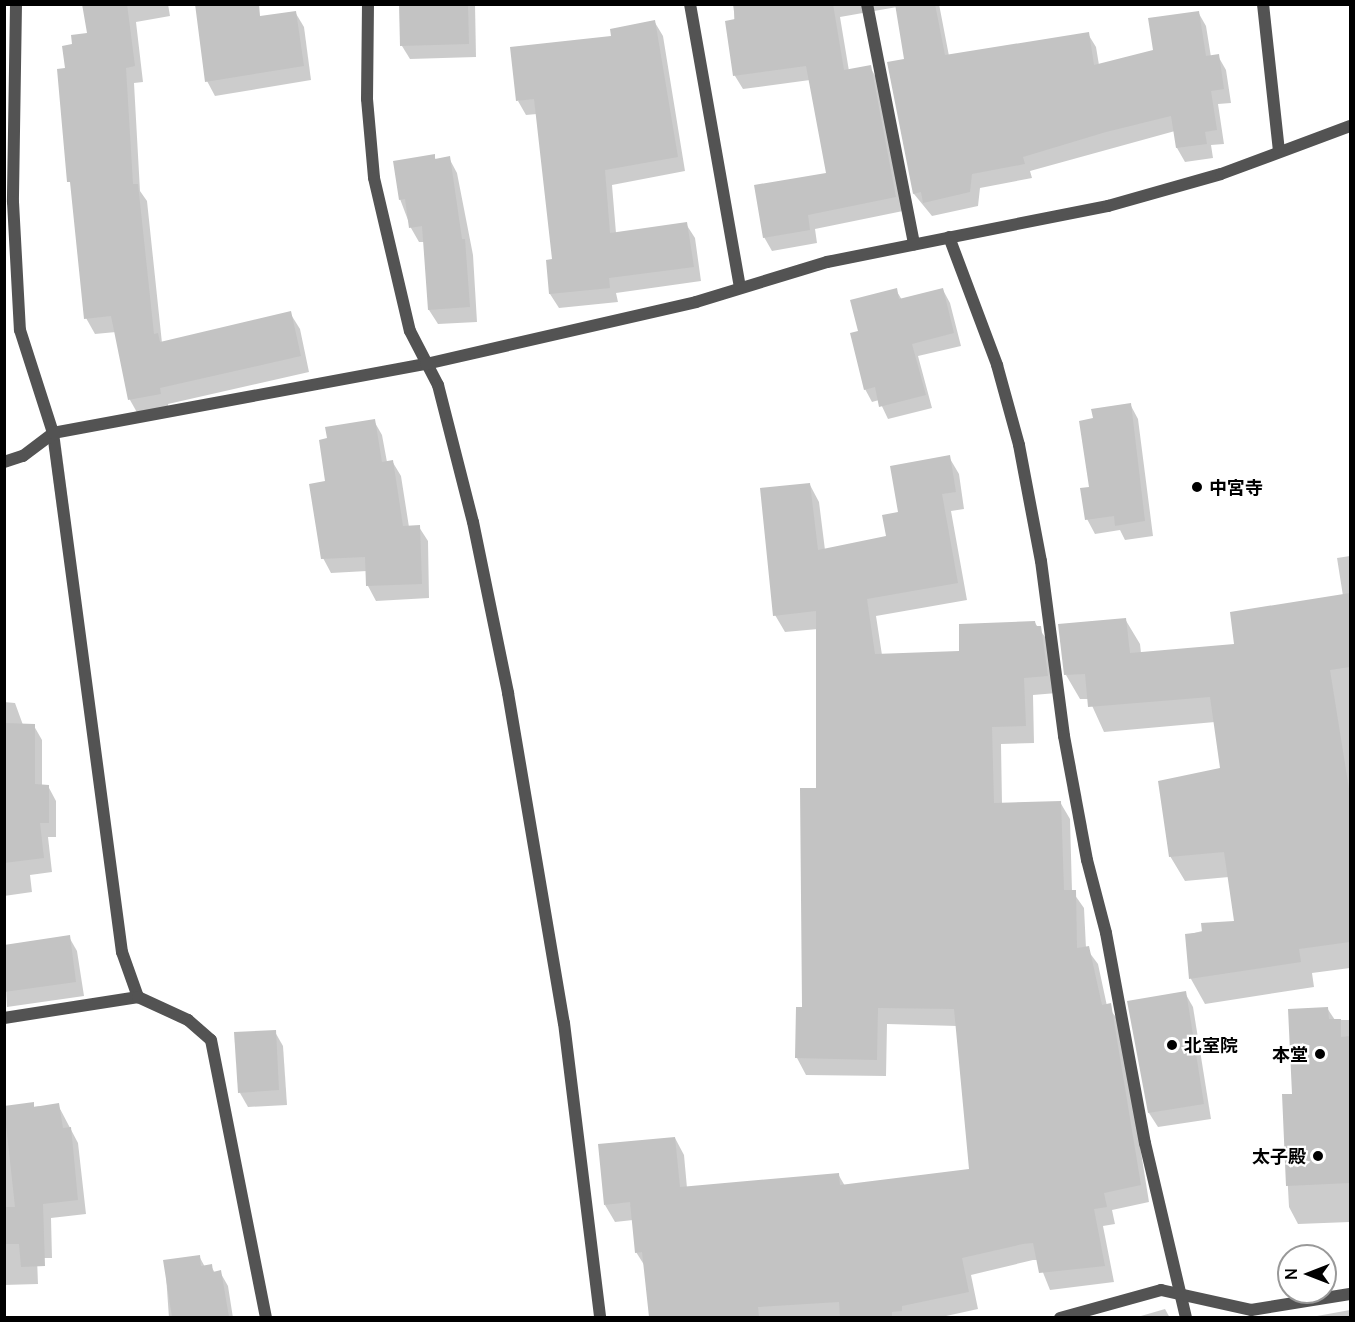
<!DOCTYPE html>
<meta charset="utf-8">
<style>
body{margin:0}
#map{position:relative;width:1355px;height:1322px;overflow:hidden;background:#fff;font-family:Manrope,"Noto Sans JP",sans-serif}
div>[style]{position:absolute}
.shadow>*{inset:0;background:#0003}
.building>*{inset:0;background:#c3c3c3}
.minor>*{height:12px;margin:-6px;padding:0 6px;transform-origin:6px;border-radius:6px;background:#535353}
.dots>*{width:16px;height:16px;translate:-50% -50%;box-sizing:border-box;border:3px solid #fff;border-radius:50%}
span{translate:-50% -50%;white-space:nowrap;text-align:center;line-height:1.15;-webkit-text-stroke:4.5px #fff;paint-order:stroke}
.poi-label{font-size:18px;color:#000;font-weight:700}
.left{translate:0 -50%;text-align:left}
.right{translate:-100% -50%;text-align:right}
.frame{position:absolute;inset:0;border:6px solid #000;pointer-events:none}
.north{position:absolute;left:1277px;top:1244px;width:60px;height:60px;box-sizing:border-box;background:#fff;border:2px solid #999;border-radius:50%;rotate:270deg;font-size:16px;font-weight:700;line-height:24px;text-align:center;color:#000}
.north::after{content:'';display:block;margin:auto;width:21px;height:27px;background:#000;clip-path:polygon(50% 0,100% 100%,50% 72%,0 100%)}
</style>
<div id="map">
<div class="shadow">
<div style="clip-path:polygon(84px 4px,168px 4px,170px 16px,136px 22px,143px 82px,134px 83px,140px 191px,147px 201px,162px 343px,290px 313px,300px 329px,309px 372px,168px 404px,169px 410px,139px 416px,130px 400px,116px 332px,95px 334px,86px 318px,67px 69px,74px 45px,89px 34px)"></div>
<div style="clip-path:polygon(401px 4px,475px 4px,476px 57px,410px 59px,402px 46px)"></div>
<div style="clip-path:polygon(734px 4px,939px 4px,949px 56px,1088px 34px,1096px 47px,1099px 65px,1155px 52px,1198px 12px,1206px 26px,1211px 57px,1218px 56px,1226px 70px,1231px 103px,1218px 104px,1224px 144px,1211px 145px,1213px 158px,1185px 162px,1177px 148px,1175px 131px,1030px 171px,1032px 178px,980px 188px,978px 206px,932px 216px,914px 194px,906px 60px,897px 7px,840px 17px,849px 71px,870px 67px,878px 81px,903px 211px,815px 229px,817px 243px,772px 251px,764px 237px,828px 174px,810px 80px,743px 89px,735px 76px)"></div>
<div style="clip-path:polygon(295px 12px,304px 27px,311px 80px,215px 96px,207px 81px)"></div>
<div style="clip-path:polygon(654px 21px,663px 36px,685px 171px,612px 185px,616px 233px,686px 224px,695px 238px,701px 281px,616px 293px,618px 302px,559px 308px,550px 294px,553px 260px,537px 114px,526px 115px,518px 101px,613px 38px)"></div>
<div style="clip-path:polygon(434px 156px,436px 160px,449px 158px,457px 173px,473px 255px,477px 322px,438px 324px,429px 310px,425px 242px,419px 242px,411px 228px,400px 199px)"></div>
<div style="clip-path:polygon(896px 290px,902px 300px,943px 290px,950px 303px,961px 346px,918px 356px,932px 408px,888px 419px,879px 400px,872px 402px,865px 389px,860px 332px)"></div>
<div style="clip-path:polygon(1130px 404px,1138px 419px,1153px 536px,1125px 540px,1120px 530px,1095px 534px,1087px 519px,1095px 420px)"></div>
<div style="clip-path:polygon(374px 421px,382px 435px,387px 462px,392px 461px,401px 476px,409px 527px,419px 527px,428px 541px,429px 598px,376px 601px,368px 586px,367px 571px,331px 573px,323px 558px,327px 482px)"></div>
<div style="clip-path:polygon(949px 457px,959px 474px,964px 509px,951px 511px,967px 600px,876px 616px,882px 655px,961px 653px,1035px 623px,1050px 644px,1057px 693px,1033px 695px,1034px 743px,1001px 744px,1002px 804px,1060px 802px,1070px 819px,1072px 891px,1084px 908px,1086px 948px,1098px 964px,1107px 1006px,1120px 1022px,1149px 1202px,1112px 1210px,1115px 1224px,1103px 1226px,1114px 1282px,1050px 1290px,1038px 1260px,1033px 1260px,971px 1275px,978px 1309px,937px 1318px,650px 1318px,646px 1268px,636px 1252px,633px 1220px,615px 1222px,605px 1205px,675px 1138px,684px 1155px,687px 1188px,838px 1174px,845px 1186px,971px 1170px,957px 1026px,887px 1024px,886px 1076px,806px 1075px,797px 1058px,804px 1009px,817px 790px,818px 629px,785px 632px,775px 615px,810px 485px,819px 502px,825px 550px,888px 538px,900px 513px)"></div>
<div style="clip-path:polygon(1350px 556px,1350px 968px,1312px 973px,1314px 987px,1205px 1004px,1191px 979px,1187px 935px,1236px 922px,1229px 877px,1185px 881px,1170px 856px,1222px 769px,1215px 722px,1104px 732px,1089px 699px,1080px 699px,1066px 675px,1125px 619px,1140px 644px,1141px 653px,1236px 645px,1343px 596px,1337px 558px)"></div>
<div style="clip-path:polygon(4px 702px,15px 703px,23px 725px,34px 726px,42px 740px,42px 786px,48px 786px,56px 801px,56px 837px,48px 837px,52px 872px,30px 875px,32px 892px,4px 896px)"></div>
<div style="clip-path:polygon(69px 937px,77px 951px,84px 996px,7px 1007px,4px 947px)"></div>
<div style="clip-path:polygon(1185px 993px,1193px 1007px,1211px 1119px,1158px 1127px,1149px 1113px)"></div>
<div style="clip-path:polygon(1327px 1008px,1335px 1020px,1350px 1020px,1350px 1222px,1298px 1224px,1289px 1207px,1283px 1096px,1294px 1095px)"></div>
<div style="clip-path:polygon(275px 1032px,283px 1046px,287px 1105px,248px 1107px,240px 1093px)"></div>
<div style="clip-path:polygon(58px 1105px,78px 1143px,86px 1214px,51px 1218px,52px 1258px,37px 1258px,38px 1284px,4px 1285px,4px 1109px)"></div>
<div style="clip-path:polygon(199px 1256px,205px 1267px,211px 1266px,215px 1273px,220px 1272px,228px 1286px,233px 1318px,169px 1318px,165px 1261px)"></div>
<div style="clip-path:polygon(1165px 1309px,1170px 1318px,1134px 1318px)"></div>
<div style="clip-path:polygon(1350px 1310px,1350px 1318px,1306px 1318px)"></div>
</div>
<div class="building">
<div style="clip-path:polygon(82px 4px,127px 4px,135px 66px,126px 68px,133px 184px,138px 184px,154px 334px,158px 333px,160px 342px,291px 311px,301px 356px,160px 388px,161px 394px,128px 400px,111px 316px,84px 319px,70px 182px,67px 182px,57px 69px,65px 68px,62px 46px,72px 44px,71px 35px,87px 33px)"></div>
<div style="clip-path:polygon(195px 4px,259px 4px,260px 16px,296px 11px,304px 66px,205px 82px)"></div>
<div style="clip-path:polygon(399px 4px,468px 4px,469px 44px,400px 46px)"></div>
<div style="clip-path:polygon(733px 4px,833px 4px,844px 70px,871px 65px,896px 197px,808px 215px,810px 230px,763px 238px,754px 185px,826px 173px,806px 66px,733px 76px,725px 21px,735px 19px)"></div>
<div style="clip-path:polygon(895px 4px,935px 4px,945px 55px,1089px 32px,1094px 65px,1153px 50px,1148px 18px,1199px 11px,1206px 56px,1219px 54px,1224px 89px,1211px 91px,1217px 130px,1205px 132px,1207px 144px,1176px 148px,1171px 116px,1106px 132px,1023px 157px,1025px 164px,972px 174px,970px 192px,923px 203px,921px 192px,913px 194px,887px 62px,904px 59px)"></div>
<div style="clip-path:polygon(655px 20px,678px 157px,605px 170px,610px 233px,687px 222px,694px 267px,609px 278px,610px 288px,549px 294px,546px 260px,552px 259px,534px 99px,516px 101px,510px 47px,611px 36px,610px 29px)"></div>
<div style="clip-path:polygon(435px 154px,435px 159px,450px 156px,462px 239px,465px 239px,470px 307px,428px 310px,422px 226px,409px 228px,405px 199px,399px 200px,393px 161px)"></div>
<div style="clip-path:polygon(897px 288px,899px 299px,943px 288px,954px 333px,912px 344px,926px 395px,879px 407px,875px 387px,864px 390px,850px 333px,858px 331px,850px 300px)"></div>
<div style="clip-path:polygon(1131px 403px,1145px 521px,1115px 526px,1114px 516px,1085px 520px,1080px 488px,1089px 487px,1079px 421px,1093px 418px,1091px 409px)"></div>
<div style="clip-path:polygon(375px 419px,382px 462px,393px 460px,403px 526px,420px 525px,422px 584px,366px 586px,365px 557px,321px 559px,309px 484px,325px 481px,319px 440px,327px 438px,325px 427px)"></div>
<div style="clip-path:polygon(950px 455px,956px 492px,942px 494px,958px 583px,867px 599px,875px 654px,959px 651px,959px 624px,1035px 621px,1036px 626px,1041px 626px,1048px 676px,1024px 678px,1026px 726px,992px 727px,994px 803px,1061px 801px,1064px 890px,1076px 890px,1077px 948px,1089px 946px,1102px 1005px,1111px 1003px,1141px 1185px,1104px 1193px,1107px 1207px,1094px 1209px,1105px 1266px,1039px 1273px,1033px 1243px,1023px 1244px,962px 1258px,969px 1292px,902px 1306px,902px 1311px,892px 1312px,892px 1317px,840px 1317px,839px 1302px,758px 1307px,759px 1317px,649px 1317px,642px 1252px,635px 1253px,630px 1202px,604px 1205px,598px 1144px,675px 1137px,680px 1187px,839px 1173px,840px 1185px,969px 1169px,954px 1009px,878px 1008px,877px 1060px,795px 1058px,796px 1007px,802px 1007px,800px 788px,816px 788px,816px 611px,773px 616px,760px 488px,810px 483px,818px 550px,886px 536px,882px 515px,898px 512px,890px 466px)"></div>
<div style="clip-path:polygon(1350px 593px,1350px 667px,1330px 670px,1350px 795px,1350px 942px,1299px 949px,1301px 962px,1189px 979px,1185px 934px,1202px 932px,1201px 923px,1234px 921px,1224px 852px,1169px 857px,1158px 781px,1220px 768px,1210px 697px,1088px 707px,1085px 674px,1064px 675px,1058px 624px,1126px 618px,1130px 653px,1234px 644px,1230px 612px)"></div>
<div style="clip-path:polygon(4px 723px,35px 724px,35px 784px,49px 785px,49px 823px,40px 823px,44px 858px,4px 863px)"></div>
<div style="clip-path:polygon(70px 935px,76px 982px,4px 992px,4px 945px)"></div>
<div style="clip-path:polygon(1186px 991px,1204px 1104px,1148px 1113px,1127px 1001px)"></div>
<div style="clip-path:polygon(1328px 1007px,1329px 1019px,1341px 1019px,1341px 1037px,1350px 1036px,1350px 1183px,1286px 1186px,1282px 1094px,1292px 1094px,1288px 1009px)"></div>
<div style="clip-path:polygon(276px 1030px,279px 1090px,238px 1093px,234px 1032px)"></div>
<div style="clip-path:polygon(34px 1102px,34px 1107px,59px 1103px,63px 1128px,71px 1127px,78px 1200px,43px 1204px,45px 1266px,21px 1267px,19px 1244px,4px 1244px,4px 1207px,15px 1207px,4px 1106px)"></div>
<div style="clip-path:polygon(200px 1255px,201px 1266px,212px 1264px,213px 1272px,221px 1270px,229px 1317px,172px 1317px,163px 1260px)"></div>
</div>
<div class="minor">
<div style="left:16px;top:4px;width:198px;rotate:90.9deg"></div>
<div style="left:13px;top:202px;width:128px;rotate:86.9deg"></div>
<div style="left:20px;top:330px;width:108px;rotate:72.2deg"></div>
<div style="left:53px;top:433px;width:524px;rotate:82.43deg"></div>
<div style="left:122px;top:952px;width:48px;rotate:70.4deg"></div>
<div style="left:368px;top:4px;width:95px;rotate:90.6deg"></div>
<div style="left:367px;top:99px;width:79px;rotate:84.9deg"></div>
<div style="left:374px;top:178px;width:157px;rotate:76.8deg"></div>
<div style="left:410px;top:331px;width:61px;rotate:62.6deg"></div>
<div style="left:438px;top:385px;width:141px;rotate:75.7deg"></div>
<div style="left:473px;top:522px;width:175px;rotate:78.4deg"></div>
<div style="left:508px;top:693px;width:335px;rotate:80.4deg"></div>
<div style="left:564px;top:1023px;width:297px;rotate:83deg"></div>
<div style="left:690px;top:4px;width:288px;rotate:80deg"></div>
<div style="left:867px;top:4px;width:245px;rotate:78.9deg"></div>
<div style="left:1263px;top:4px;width:148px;rotate:83.8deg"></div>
<div style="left:949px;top:237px;width:137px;rotate:69.4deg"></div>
<div style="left:997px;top:365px;width:83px;rotate:74.6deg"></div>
<div style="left:1019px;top:445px;width:118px;rotate:79.3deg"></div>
<div style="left:1041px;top:561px;width:177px;rotate:82.5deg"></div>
<div style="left:1064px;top:736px;width:126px;rotate:79.5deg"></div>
<div style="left:1087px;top:860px;width:75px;rotate:75.4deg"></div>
<div style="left:1106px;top:933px;width:214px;rotate:79.5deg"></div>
<div style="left:1145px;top:1143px;width:180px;rotate:76.8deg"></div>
<div style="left:4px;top:462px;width:20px;rotate:-18deg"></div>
<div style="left:23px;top:456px;width:38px;rotate:-37deg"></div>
<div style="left:53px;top:433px;width:379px;rotate:-10.5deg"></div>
<div style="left:426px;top:364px;width:277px;rotate:-12.9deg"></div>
<div style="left:696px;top:302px;width:137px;rotate:-17deg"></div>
<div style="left:827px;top:262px;width:287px;rotate:-11.3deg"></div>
<div style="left:1108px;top:206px;width:117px;rotate:-15.8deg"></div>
<div style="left:1221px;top:174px;width:138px;rotate:-20.4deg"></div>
<div style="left:4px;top:1018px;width:136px;rotate:-8.9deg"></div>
<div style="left:138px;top:997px;width:55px;rotate:24.7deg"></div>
<div style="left:188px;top:1020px;width:30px;rotate:41deg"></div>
<div style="left:211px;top:1040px;width:283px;rotate:78.8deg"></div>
<div style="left:1060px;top:1318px;width:105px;rotate:-15.5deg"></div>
<div style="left:1161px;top:1290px;width:92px;rotate:12.5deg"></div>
<div style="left:1251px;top:1310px;width:100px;rotate:-9.2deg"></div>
</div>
<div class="dots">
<div style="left:1197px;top:487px;background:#000"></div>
<div style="left:1172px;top:1045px;background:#000"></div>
<div style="left:1320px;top:1054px;background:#000"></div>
<div style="left:1318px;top:1156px;background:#000"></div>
</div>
<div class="poi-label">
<span class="left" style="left:1209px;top:487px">中宮寺</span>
<span class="left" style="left:1184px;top:1045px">北室院</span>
<span class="right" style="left:1308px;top:1054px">本堂</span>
<span class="right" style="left:1306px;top:1156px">太子殿</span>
</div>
<div class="frame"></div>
<div class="north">N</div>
</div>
